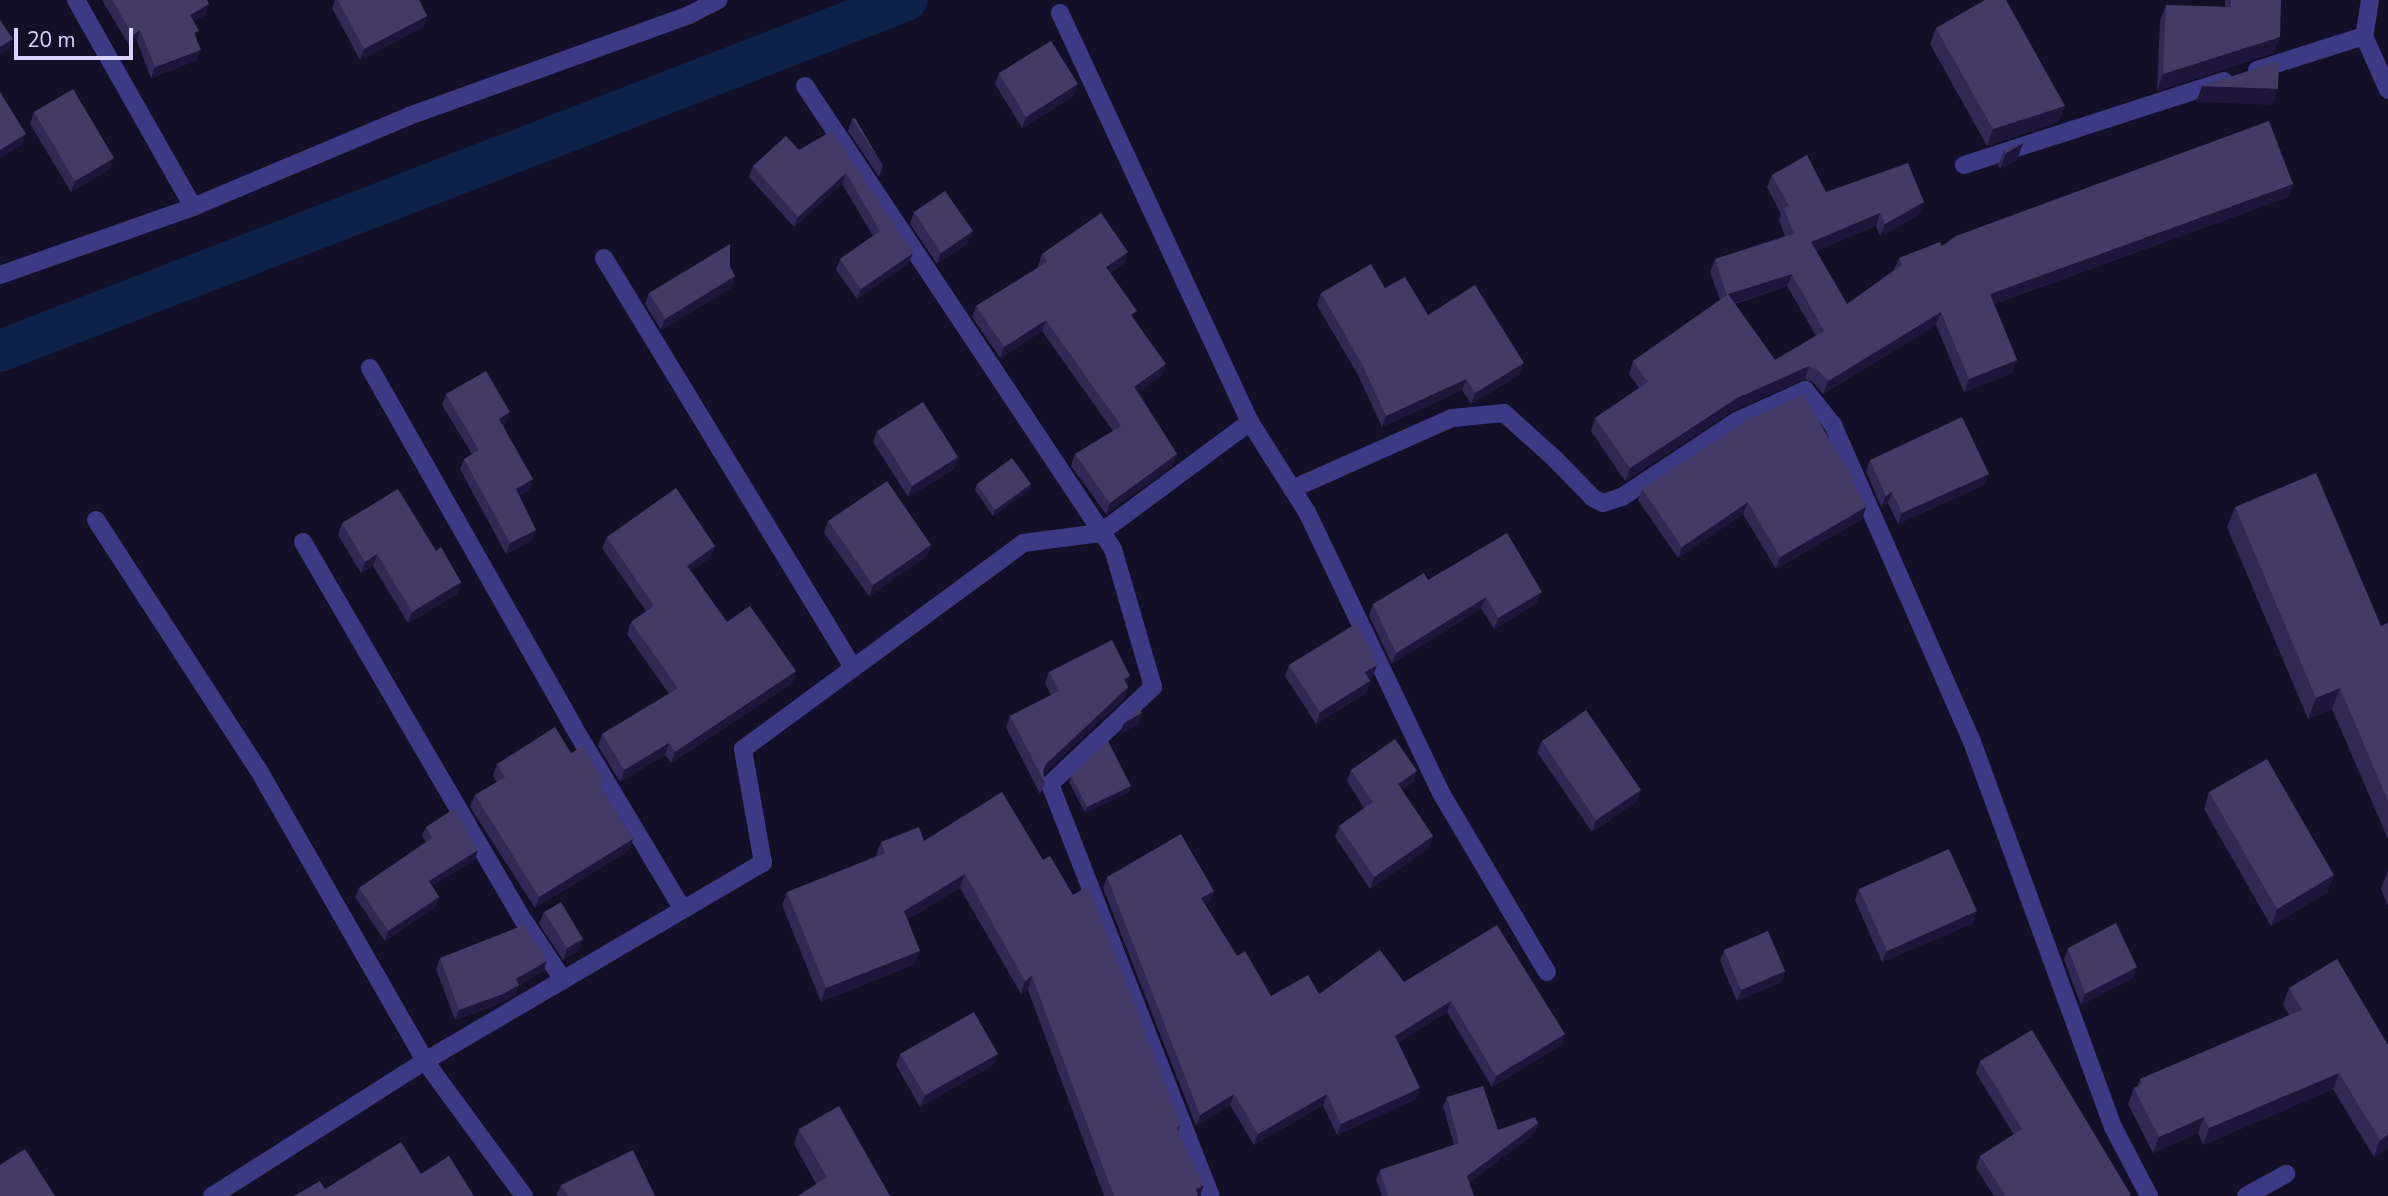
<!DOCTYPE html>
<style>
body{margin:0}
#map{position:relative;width:2388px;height:1196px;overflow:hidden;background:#130f26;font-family:"Nunito Sans",sans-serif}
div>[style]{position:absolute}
.canal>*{height:42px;margin:-21px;padding:0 21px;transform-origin:21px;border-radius:21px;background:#0c2248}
.minor>*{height:18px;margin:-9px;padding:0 9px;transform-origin:9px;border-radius:9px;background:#3d3a85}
.wall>*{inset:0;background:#312854}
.shaded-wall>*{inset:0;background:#1d163a}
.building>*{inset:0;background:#433a66}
span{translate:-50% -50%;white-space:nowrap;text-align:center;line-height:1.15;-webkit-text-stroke:6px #130f26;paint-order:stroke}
.scale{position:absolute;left:14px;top:28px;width:119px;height:32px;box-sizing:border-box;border:4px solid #d9d4ff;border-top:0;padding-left:9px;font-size:21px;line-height:24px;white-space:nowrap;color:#d9d4ff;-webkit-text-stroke:5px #130f26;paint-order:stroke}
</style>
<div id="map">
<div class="canal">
<div style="left:0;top:351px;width:972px;rotate:-21.18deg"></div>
</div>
<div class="minor">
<div style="left:76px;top:0;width:238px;rotate:60.5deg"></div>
<div style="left:2370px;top:0;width:36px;rotate:99deg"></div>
<div style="left:2364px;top:36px;width:59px;rotate:66deg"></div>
<div style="left:1060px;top:13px;width:451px;rotate:65.1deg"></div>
<div style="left:2257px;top:70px;width:112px;rotate:-17.6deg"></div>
<div style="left:805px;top:86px;width:556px;rotate:56.37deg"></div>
<div style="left:1113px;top:549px;width:144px;rotate:73.8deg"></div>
<div style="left:1153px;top:687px;width:141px;rotate:136.7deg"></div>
<div style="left:1050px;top:784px;width:442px;rotate:68.7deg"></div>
<div style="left:1964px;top:165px;width:273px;rotate:-17.9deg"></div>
<div style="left:604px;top:258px;width:480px;rotate:58.7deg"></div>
<div style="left:0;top:275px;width:205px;rotate:-19.4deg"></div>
<div style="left:193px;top:207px;width:234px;rotate:-22.8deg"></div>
<div style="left:409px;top:116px;width:298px;rotate:-19.8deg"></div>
<div style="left:689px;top:15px;width:33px;rotate:-27deg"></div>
<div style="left:370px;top:368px;width:412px;rotate:60.4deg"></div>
<div style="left:573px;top:726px;width:214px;rotate:59.1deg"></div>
<div style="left:1292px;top:489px;width:175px;rotate:-23.9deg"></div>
<div style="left:1452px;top:418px;width:52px;rotate:-5.5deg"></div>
<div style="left:1504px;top:413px;width:67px;rotate:42deg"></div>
<div style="left:1554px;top:458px;width:56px;rotate:45.7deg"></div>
<div style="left:1593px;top:498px;width:11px;rotate:27deg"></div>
<div style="left:1603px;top:503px;width:20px;rotate:-18deg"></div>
<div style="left:1622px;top:497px;width:138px;rotate:-33.5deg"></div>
<div style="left:1737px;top:421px;width:75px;rotate:-24.5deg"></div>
<div style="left:1805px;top:390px;width:45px;rotate:51.3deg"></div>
<div style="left:1833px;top:425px;width:343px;rotate:66.3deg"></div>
<div style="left:1971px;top:739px;width:413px;rotate:69.9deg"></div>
<div style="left:2113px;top:1127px;width:78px;rotate:62.4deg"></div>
<div style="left:96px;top:520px;width:297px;rotate:57deg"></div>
<div style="left:258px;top:769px;width:336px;rotate:60.2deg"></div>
<div style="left:425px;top:1061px;width:252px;rotate:147.6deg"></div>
<div style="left:303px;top:542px;width:439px;rotate:59.8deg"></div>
<div style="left:524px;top:921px;width:71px;rotate:56.5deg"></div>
<div style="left:524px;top:1196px;width:167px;rotate:-126.3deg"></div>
<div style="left:425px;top:1061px;width:392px;rotate:-30.4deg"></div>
<div style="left:763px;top:863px;width:116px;rotate:-100deg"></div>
<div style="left:743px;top:749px;width:348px;rotate:-36.3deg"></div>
<div style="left:1023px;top:543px;width:78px;rotate:-7.4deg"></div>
<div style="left:1100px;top:533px;width:187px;rotate:-36.5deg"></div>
<div style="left:1250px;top:422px;width:107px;rotate:57.7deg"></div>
<div style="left:1307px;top:512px;width:311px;rotate:64.5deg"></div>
<div style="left:1441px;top:793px;width:208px;rotate:59.4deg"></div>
<div style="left:2246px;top:1196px;width:46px;rotate:-28.8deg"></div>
</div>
<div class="wall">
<div style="clip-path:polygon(102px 0,207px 0,205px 15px,194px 21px,196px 39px,197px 60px,151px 78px,137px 41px,129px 45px)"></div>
<div style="clip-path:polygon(335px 0,419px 0,427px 16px,423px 27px,360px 60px,332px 8px)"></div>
<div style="clip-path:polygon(2225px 0,2281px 0,2274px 53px,2157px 91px,2160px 21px,2166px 5px,2225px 7px)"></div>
<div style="clip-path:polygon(1936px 28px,2059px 122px,1987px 146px,1930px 44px)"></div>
<div style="clip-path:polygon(999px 73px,1074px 96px,1022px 128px,995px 84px)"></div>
<div style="clip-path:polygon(34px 112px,110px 169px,71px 192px,30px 124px)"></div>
<div style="clip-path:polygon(852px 119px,883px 166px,879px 177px,848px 131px)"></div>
<div style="clip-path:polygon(832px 131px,909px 263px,857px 299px,836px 270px,840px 259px,873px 236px,842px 184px,794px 227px,749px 177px,753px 166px,799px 150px)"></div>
<div style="clip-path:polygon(2004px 150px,2017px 160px,2000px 169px,1998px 166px)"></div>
<div style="clip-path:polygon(evenodd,1772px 175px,1826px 192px,1919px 215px,1880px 236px,1876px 226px,1816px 251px,1847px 304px,1894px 270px,1899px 258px,1942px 246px,2293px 184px,2288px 197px,1994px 304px,2017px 360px,2012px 373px,1964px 392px,1936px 325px,1823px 394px,1813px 382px,1805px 379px,1732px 411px,1625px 481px,1591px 431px,1595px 418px,1639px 388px,1629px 374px,1633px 361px,1720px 300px,1710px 272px,1715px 259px,1785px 236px,1779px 220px,1781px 214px,1767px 187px,1772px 175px,1787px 286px,1816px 336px,1775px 360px,1735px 304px,1787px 286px)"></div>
<div style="clip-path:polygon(914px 212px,968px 243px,937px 264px,910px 224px)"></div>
<div style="clip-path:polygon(1128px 252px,1124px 263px,1110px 273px,1162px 375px,1138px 392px,1177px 454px,1173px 465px,1106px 514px,1071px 466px,1075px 454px,1113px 431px,1042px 331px,1000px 358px,972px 317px,976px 306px,1039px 267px,1038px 265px,1042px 254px)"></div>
<div style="clip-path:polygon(730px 267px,735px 276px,731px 288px,661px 330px,645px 304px,649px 293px)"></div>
<div style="clip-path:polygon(1385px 288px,1428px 315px,1520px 374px,1471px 404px,1462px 390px,1382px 427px,1358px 375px,1317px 305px,1321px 293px)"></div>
<div style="clip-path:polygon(446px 394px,506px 423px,503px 425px,529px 490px,519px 495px,532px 540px,506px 554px,460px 469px,464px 459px,472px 454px,442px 405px)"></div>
<div style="clip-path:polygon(1804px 397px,1866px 507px,1862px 519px,1776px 569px,1743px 514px,1678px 558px,1638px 500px,1642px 489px)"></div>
<div style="clip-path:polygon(877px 431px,958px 457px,954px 469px,908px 497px,873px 442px)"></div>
<div style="clip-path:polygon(1870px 460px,1989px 474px,1984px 485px,1898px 524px,1888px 503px,1881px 507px,1866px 471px)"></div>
<div style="clip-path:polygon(977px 484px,1031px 484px,1029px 490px,993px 516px,975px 490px)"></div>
<div style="clip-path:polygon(2235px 507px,2381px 626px,2388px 623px,2388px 839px,2332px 709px,2308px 719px,2227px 527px)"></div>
<div style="clip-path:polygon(828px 521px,927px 556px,869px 596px,824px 533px)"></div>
<div style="clip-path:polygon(342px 523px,436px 551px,461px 582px,457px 594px,408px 623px,373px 566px,361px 573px,338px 535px)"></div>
<div style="clip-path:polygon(607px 537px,715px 546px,711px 557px,691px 571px,727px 622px,796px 671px,792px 683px,671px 763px,665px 755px,620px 782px,598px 746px,602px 734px,669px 694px,627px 634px,631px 622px,646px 611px,602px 548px)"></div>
<div style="clip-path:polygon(1428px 580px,1537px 603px,1494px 629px,1481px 608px,1392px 664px,1369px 616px,1373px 604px)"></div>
<div style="clip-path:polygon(1289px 665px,1373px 676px,1369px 679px,1370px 681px,1366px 693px,1316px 724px,1285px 676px)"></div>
<div style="clip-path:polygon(1049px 672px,1130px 676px,1127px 685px,1128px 687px,1124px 699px,1043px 774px,1045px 783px,1040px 794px,1006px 727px,1010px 716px,1051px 695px,1045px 683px)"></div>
<div style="clip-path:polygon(1542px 741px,1637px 801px,1592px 832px,1537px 752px)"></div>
<div style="clip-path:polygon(571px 753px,602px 788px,633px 839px,629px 850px,535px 908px,470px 807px,475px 795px,497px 782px,493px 776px,497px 764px)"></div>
<div style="clip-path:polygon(1351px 770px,1413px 782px,1402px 790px,1433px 836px,1429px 848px,1370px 889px,1335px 837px,1339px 826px,1364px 808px,1347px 781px)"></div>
<div style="clip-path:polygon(1071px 776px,1129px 792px,1085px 813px,1069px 782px)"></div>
<div style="clip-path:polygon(1002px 792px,1181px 1125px,1178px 1132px,1200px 1196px,1104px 1196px,1028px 990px,1021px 994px,960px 888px,908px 919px,915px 964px,821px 1002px,782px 905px,787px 892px,877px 857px,876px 855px,881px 842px,924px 841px)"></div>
<div style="clip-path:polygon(2209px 792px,2328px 892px,2271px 926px,2204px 809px)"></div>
<div style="clip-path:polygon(426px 827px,475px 859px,432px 886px,439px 897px,436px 906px,385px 941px,355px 897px,359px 888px,426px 842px,422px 836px)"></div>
<div style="clip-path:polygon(2388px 870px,2388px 906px,2381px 889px)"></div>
<div style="clip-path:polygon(1107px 877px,1214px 891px,1210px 902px,1205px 905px,1237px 956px,1271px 996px,1319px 994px,1404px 982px,1565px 1034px,1561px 1045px,1492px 1087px,1447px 1012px,1398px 1042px,1416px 1099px,1337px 1135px,1323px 1105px,1254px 1145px,1230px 1105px,1196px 1126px,1103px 888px)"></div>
<div style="clip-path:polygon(1859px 889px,1973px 923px,1882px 962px,1855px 900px)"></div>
<div style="clip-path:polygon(544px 912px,579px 950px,563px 960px,539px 924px)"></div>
<div style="clip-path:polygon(2068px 948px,2137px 967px,2133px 978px,2081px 1005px,2064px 960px)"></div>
<div style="clip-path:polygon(1724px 950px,1785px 971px,1781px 982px,1737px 1001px,1720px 961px)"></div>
<div style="clip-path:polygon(440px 958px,547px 961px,543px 971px,518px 986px,515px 995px,499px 1004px,455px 1020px,436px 969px)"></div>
<div style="clip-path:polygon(2289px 988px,2388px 1148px,2374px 1157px,2333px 1089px,2203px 1145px,2198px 1133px,2153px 1153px,2128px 1104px,2134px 1088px,2137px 1087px,2140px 1079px,2289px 1015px,2283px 1005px)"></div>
<div style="clip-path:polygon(900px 1054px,993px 1065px,920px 1107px,896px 1065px)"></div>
<div style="clip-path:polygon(1980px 1061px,2130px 1196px,1994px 1196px,1976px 1168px,1980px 1156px,2014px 1135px,1976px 1073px)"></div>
<div style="clip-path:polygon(1447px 1097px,1498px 1130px,1538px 1123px,1535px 1133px,1469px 1182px,1474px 1196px,1382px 1196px,1376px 1180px,1380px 1170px,1454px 1145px,1443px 1106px)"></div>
<div style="clip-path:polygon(799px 1129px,890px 1196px,816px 1184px,794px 1144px)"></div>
<div style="clip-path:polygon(561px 1185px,655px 1196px,556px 1196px)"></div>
</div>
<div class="shaded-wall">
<div style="clip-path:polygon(209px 4px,205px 15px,186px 26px,190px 15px)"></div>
<div style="clip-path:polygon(427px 16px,423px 27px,360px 60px,364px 49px)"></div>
<div style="clip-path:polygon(140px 30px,137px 41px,129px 45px,133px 35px)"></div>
<div style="clip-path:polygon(2280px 37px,2274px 53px,2157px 91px,2163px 74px)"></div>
<div style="clip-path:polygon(13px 39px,9px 50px,0 55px,0 47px)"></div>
<div style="clip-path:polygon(201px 50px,197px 60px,151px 78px,155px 67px)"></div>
<div style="clip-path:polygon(1078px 84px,1074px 96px,1022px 128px,1026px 117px)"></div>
<div style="clip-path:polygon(2202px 86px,2278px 89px,2272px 105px,2196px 102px)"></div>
<div style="clip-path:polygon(2065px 106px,2059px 122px,1987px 146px,1993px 129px)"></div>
<div style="clip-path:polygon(26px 134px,22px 145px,0 158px,0 150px)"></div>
<div style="clip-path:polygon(2023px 143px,2017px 160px,2000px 169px,2006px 153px)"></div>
<div style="clip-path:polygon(114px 158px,110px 169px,71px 192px,75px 181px)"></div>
<div style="clip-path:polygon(846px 173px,842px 184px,794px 227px,798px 217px)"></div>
<div style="clip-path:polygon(2293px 184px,2288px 197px,1985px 307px,1990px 294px)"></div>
<div style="clip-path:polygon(1924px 202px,1919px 215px,1880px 236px,1885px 224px)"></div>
<div style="clip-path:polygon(1880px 213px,1876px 226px,1807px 255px,1811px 242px)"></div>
<div style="clip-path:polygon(973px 231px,968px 243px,937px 264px,941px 253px)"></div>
<div style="clip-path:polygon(1128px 252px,1124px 263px,1102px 278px,1106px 267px)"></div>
<div style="clip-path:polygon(913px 253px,909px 263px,857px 299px,861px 289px)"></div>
<div style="clip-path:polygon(1792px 274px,1787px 286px,1723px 307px,1728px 294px)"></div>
<div style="clip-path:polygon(735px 276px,731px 288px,661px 330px,665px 319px)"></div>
<div style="clip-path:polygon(1941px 312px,1936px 325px,1823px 394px,1828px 381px)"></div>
<div style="clip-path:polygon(1046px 320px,1042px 331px,1000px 358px,1004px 347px)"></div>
<div style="clip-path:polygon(2017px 360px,2012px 373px,1964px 392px,1969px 379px)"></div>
<div style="clip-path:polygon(1524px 363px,1520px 374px,1471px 404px,1475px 393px)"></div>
<div style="clip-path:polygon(1166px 364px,1162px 375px,1130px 398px,1134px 387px)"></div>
<div style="clip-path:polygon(1809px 366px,1805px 379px,1732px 411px,1625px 481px,1630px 468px,1737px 398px)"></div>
<div style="clip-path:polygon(1466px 379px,1462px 390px,1382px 427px,1386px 416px)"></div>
<div style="clip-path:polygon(510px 412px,506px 423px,495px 429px,499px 419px)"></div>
<div style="clip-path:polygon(1177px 454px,1173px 465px,1106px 514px,1110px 503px)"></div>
<div style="clip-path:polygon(958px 457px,954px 469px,908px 497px,912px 486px)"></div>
<div style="clip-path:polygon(1989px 474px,1984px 485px,1898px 524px,1902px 513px)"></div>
<div style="clip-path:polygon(533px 479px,529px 490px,512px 499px,516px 489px)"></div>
<div style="clip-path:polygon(1031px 484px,1029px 490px,993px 516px,995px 510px)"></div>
<div style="clip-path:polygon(1892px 492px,1888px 503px,1881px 507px,1886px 496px)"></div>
<div style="clip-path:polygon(1748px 502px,1743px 514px,1678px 558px,1682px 547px)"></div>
<div style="clip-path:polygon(1866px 507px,1862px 519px,1776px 569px,1780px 557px)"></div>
<div style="clip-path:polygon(536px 530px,532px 540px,506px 554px,510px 543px)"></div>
<div style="clip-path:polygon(931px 545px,927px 556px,869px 596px,873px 585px)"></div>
<div style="clip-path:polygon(715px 546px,711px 557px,683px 577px,687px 566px)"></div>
<div style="clip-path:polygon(377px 554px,373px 566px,361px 573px,365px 562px)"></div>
<div style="clip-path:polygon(461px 582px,457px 594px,408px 623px,412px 612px)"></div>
<div style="clip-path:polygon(1542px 592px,1537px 603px,1494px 629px,1498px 618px)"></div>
<div style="clip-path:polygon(1486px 597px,1481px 608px,1392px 664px,1396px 653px)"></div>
<div style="clip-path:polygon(1377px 665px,1373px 676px,1361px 684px,1365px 672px)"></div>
<div style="clip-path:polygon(796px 671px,792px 683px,671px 763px,675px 752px)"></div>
<div style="clip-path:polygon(1130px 676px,1126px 687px,1124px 679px)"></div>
<div style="clip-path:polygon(1370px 681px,1366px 693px,1316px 724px,1320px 712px)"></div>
<div style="clip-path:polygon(1128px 687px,1124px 699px,1042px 776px,1043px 771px,1046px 764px)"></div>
<div style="clip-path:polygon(2340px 688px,2332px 709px,2308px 719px,2316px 698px)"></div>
<div style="clip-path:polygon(1142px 713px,1138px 725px,1119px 734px,1124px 723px)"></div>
<div style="clip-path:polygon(669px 743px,665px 755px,620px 782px,624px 770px)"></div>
<div style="clip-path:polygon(1417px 771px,1413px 782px,1394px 796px,1398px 784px)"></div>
<div style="clip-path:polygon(1131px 786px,1129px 792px,1085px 813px,1087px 807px)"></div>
<div style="clip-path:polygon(1641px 790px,1637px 801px,1592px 832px,1596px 820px)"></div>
<div style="clip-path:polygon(1433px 836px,1429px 848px,1370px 889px,1374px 877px)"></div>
<div style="clip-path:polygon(633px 839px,629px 850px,535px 908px,539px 897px)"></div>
<div style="clip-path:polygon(478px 850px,475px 859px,425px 890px,429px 881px)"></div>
<div style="clip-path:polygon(965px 874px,960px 888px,900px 924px,904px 911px)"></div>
<div style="clip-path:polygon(2334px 875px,2328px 892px,2271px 926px,2277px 909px)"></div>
<div style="clip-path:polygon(1214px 891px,1210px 902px,1197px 909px,1201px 898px)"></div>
<div style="clip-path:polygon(439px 897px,436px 906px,385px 941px,388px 931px)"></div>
<div style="clip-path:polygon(1977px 911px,1973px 923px,1882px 962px,1887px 951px)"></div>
<div style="clip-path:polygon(583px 939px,579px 950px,563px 960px,567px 948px)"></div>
<div style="clip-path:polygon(920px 951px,915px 964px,821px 1002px,826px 988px)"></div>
<div style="clip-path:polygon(547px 961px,543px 971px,518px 986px,515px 995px,499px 1004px,455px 1020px,459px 1010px)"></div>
<div style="clip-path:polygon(2137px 967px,2133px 978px,2081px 1005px,2085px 994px)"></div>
<div style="clip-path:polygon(1785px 971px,1781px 982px,1737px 1001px,1741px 990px)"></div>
<div style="clip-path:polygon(1032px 976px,1028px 990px,1021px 994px,1025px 981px)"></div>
<div style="clip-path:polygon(1451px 1001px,1447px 1012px,1391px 1047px,1395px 1036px)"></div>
<div style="clip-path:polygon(1565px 1034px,1561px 1045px,1492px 1087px,1496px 1076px)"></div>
<div style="clip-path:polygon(998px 1054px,993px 1065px,920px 1107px,925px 1095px)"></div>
<div style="clip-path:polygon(2339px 1073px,2333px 1089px,2203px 1145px,2209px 1128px)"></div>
<div style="clip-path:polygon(1420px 1088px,1416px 1099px,1337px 1135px,1341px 1124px)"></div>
<div style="clip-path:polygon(1234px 1094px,1230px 1105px,1196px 1126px,1200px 1115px)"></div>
<div style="clip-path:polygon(1327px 1094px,1323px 1105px,1254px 1145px,1258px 1134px)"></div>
<div style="clip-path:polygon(2204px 1117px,2198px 1133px,2153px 1153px,2159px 1137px)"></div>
<div style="clip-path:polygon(1538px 1123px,1535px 1133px,1463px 1186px,1467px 1176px)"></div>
<div style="clip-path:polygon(2388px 1135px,2388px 1148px,2374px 1157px,2380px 1140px)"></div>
<div style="clip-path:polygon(1204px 1185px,1200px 1196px,1194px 1196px,1196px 1189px)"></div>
</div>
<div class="building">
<div style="clip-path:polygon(112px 0,207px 0,209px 4px,190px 15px,199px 31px,194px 33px,201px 50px,155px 67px,140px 30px,133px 35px)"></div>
<div style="clip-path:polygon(338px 0,419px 0,427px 16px,364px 49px)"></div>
<div style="clip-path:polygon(1985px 0,2006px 0,2065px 106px,1993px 129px,1936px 28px)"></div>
<div style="clip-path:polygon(2231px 0,2281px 0,2280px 37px,2163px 74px,2166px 5px,2231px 7px)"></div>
<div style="clip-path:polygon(0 20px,13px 39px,0 47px)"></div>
<div style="clip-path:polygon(1051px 41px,1078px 84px,1026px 117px,999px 73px)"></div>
<div style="clip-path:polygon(2279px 61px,2278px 89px,2202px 86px)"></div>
<div style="clip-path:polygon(73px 89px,114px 158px,75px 181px,34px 112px)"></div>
<div style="clip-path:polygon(0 92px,26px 134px,0 150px)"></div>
<div style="clip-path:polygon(855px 118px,883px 166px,852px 119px)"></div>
<div style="clip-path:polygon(evenodd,2269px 121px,2293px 184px,1990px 294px,2017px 360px,1969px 379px,1941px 312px,1828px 381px,1818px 370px,1809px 366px,1737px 398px,1630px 468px,1595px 418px,1648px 382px,1633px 361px,1727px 295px,1715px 259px,1794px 234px,1784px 208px,1789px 206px,1772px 175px,1807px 155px,1826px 192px,1908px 163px,1924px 202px,1885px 224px,1880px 213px,1811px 242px,1847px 304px,1902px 265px,1899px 258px,1940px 242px,1942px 246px,1956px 236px,2269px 121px,1792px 274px,1824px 331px,1775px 360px,1728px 294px,1792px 274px)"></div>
<div style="clip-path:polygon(832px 131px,913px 253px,861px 289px,840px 259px,880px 231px,846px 173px,798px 217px,753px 166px,786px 136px,799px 150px)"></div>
<div style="clip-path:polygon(2023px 143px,2006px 153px,2004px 150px)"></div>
<div style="clip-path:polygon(945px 191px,973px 231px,941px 253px,914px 212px)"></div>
<div style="clip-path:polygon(1101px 213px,1128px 252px,1106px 267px,1137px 311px,1131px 315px,1166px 364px,1134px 387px,1177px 454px,1110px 503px,1075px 454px,1121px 426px,1046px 320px,1004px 347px,976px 306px,1047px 262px,1042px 254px)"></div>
<div style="clip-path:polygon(730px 244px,730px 267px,735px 276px,665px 319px,649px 293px)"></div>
<div style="clip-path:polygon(1371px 264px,1385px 288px,1405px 277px,1428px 315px,1475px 285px,1524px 363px,1475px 393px,1466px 379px,1386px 416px,1362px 364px,1321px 293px)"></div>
<div style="clip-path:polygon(486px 371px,510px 412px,499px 419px,533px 479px,516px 489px,536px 530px,510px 543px,464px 459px,479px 450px,446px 394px)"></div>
<div style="clip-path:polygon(1806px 393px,1804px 397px,1848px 470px,1866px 507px,1780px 557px,1748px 502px,1682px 547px,1642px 489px,1747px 420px)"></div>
<div style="clip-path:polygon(923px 402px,958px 457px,912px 486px,877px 431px)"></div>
<div style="clip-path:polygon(1962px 417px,1989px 474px,1902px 513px,1892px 492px,1886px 496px,1870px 460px)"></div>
<div style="clip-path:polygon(1012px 458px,1031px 484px,995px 510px,977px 484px)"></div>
<div style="clip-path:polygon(2316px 473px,2381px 626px,2388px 623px,2388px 801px,2340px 688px,2316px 698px,2235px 507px)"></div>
<div style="clip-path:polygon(887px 481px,931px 545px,873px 585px,828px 521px)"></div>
<div style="clip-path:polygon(676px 488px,715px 546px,687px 566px,727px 622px,750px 606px,796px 671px,675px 752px,669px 743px,624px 770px,602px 734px,678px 688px,631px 622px,654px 606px,607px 537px)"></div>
<div style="clip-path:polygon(398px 489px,436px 551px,441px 547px,461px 582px,412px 612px,377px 554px,365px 562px,342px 523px)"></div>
<div style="clip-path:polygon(1507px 533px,1542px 592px,1498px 618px,1486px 597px,1396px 653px,1373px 604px,1424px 573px,1428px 580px)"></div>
<div style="clip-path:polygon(1357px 623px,1377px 665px,1365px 672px,1370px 681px,1320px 712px,1289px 665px)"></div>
<div style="clip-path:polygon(1112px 640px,1130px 676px,1124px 679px,1128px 687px,1046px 764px,1043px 771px,1045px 783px,1010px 716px,1059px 691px,1049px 672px)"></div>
<div style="clip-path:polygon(1139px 708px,1142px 713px,1124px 723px)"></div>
<div style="clip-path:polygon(1586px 710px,1641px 790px,1596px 820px,1542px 741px)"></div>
<div style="clip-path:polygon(555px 727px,571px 753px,583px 746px,604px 782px,600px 785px,633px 839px,539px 897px,475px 795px,505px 777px,497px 764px)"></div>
<div style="clip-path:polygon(1395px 739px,1417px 771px,1398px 784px,1433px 836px,1374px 877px,1339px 826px,1373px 802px,1351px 770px)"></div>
<div style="clip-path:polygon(1108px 741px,1131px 786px,1087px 807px,1071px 776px)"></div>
<div style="clip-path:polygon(2267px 759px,2334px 875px,2277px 909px,2209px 792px)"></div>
<div style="clip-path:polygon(1002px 792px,1043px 860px,1050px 856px,1073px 895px,1088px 886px,1181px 1125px,1176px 1128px,1204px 1185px,1196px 1189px,1198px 1196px,1114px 1196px,1032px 976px,1025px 981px,965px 874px,904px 911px,920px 951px,826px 988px,787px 892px,885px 853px,881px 842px,919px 827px,924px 841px)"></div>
<div style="clip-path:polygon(454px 809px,478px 850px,429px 881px,439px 897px,388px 931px,359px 888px,432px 838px,426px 827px)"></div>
<div style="clip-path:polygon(1181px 834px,1214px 891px,1201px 898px,1237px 956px,1245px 951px,1271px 996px,1308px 975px,1319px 994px,1380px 950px,1404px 982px,1497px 925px,1565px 1034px,1496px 1076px,1451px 1001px,1395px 1036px,1420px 1088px,1341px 1124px,1327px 1094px,1258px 1134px,1234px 1094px,1200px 1115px,1107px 877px)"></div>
<div style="clip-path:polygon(1949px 849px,1977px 911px,1887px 951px,1859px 889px)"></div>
<div style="clip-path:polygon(561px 902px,583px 939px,567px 948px,544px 912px)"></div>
<div style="clip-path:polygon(2116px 923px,2137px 967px,2085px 994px,2068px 948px)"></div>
<div style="clip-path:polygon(524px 925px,547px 961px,516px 979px,519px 985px,503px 994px,459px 1010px,440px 958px)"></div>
<div style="clip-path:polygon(1768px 931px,1785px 971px,1741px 990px,1724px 950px)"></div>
<div style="clip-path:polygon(2337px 959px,2388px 1045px,2388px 1135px,2380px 1140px,2339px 1073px,2209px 1128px,2204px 1117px,2159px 1137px,2134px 1088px,2142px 1084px,2140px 1079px,2302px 1010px,2289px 988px)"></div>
<div style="clip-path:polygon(974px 1012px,998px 1054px,925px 1095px,900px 1054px)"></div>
<div style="clip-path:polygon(2032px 1030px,2131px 1195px,2128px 1196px,2006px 1196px,1980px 1156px,2022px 1129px,1980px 1061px)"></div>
<div style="clip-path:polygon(1483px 1086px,1498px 1130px,1535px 1117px,1538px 1123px,1467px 1176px,1474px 1196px,1388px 1196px,1380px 1170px,1459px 1143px,1447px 1097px)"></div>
<div style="clip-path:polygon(839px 1106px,890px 1196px,798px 1196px,827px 1177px,799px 1129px)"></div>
<div style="clip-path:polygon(401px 1142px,421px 1174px,449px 1156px,474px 1196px,294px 1196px,320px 1181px,325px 1189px)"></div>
<div style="clip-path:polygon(25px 1149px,55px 1196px,0 1196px,0 1165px)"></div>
<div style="clip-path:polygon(633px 1150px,655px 1196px,568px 1196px,561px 1185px)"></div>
</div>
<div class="scale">20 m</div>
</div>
